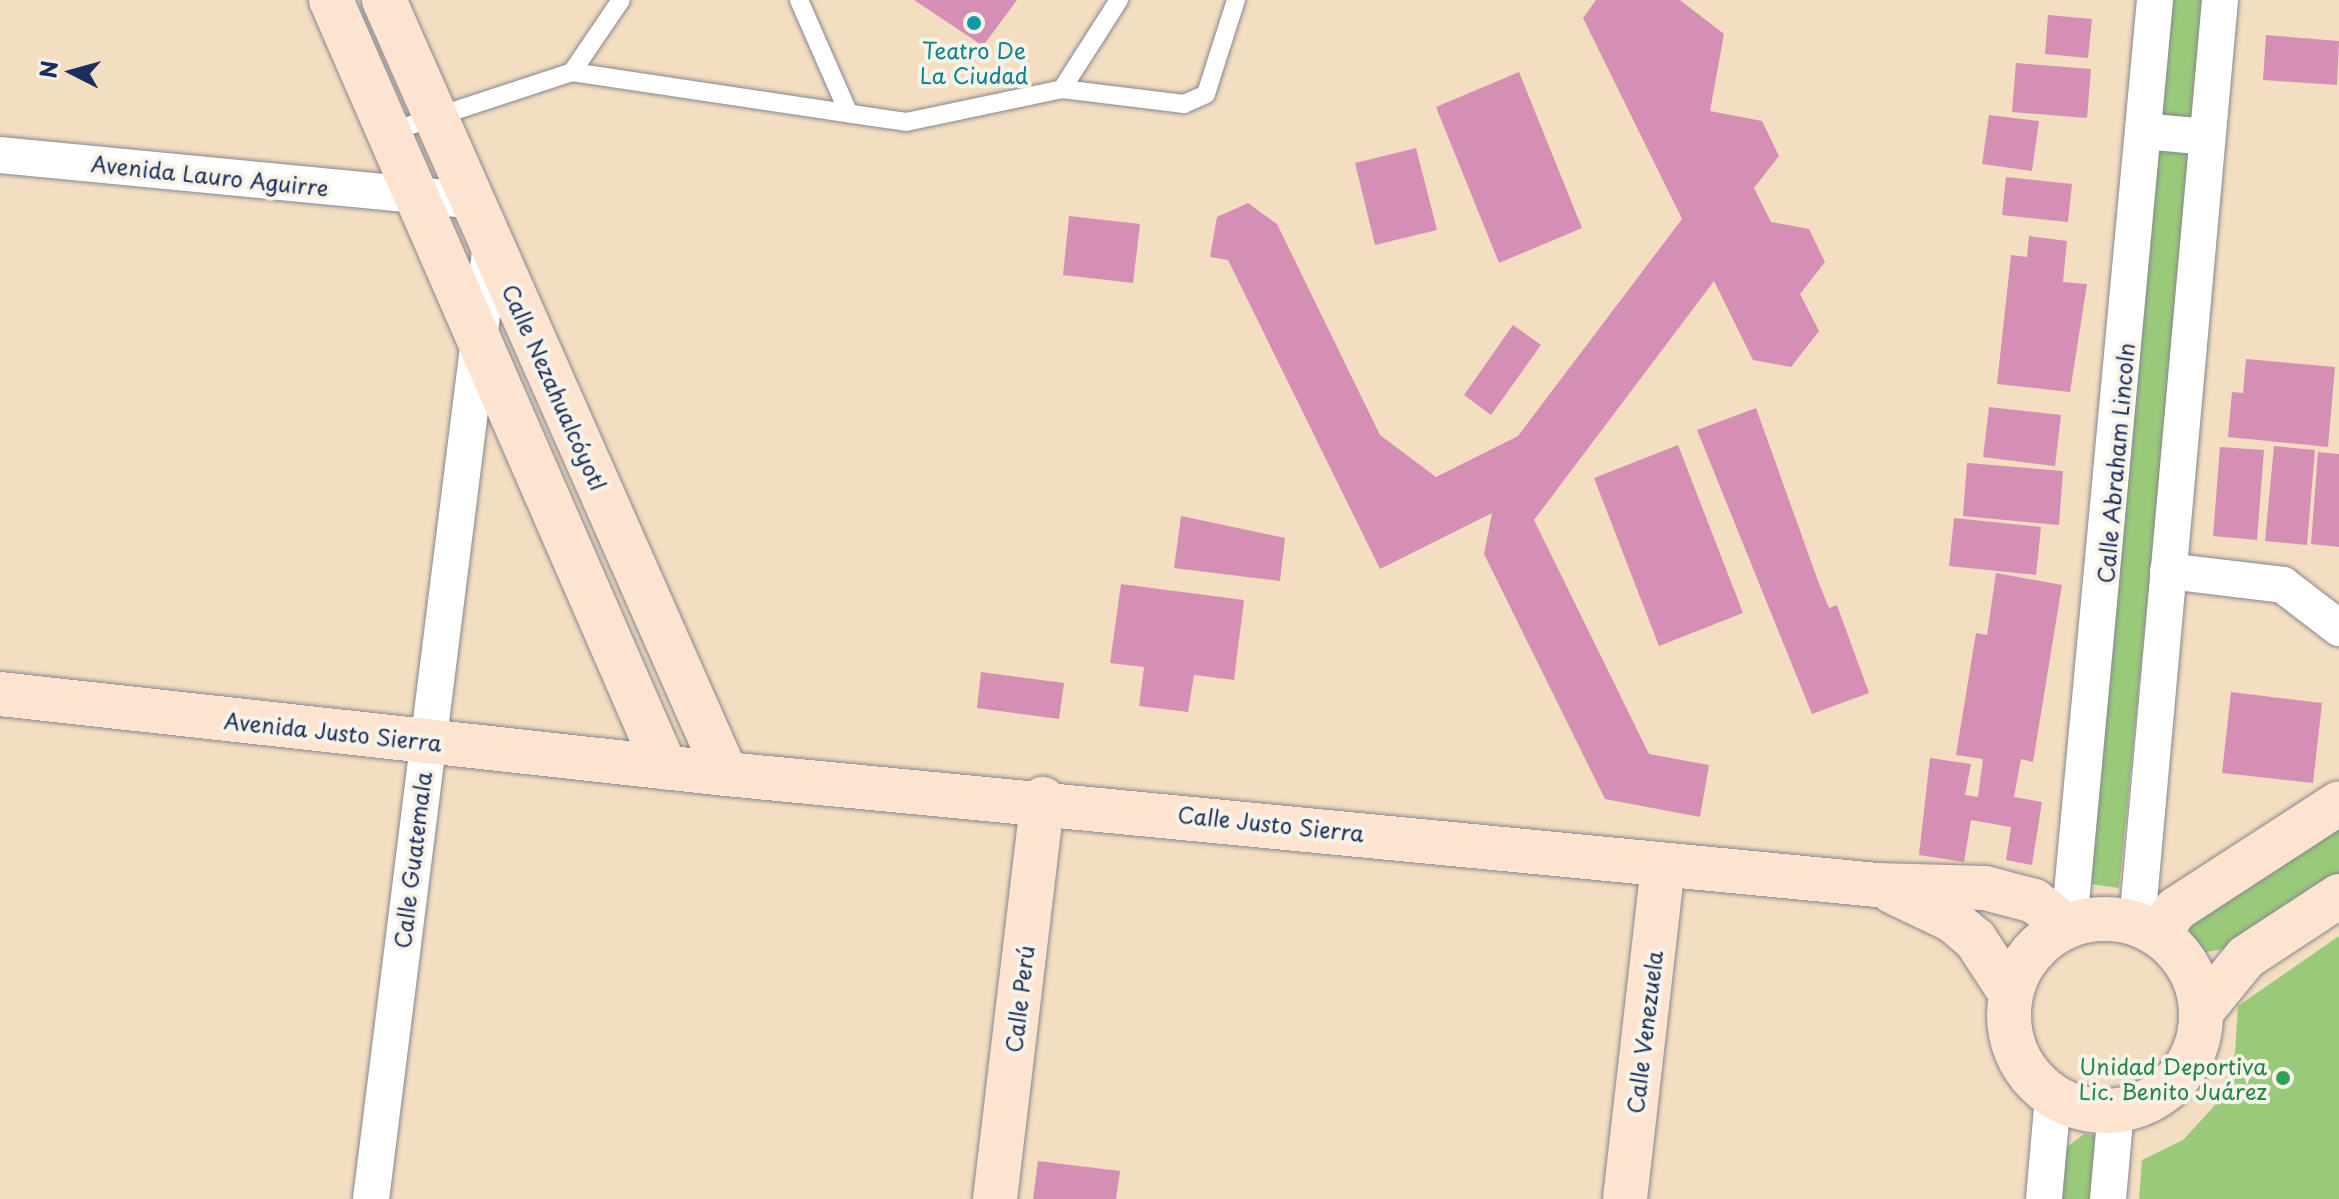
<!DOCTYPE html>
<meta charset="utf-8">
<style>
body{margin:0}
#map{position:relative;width:2339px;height:1199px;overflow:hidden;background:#f3dec1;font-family:"Playpen Sans",sans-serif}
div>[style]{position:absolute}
.green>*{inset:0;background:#9aca79}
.building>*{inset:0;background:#d58fb4}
.roads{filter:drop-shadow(0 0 2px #878690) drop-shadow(0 0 2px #878690)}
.lane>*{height:18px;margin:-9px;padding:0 9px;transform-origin:9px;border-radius:9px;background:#fff}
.street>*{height:36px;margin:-18px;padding:0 18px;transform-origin:18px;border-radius:18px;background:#fff}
.secondary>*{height:44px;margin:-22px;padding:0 22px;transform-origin:22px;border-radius:22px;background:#fde4d1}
.secondary>.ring{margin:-22px;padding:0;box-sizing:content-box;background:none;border:44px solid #fde4d1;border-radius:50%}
.dots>*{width:22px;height:22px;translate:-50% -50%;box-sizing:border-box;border:4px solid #f7f3e8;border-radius:50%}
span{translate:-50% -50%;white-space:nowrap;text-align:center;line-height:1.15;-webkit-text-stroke:8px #f7f3e8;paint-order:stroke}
.culture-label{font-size:22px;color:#0d838f}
.street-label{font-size:22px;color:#1b2f5e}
.leisure-label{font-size:22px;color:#27864d}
.right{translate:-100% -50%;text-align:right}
.north{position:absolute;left:32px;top:32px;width:80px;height:80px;-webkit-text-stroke:6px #f7f3e8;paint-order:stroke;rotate:276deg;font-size:22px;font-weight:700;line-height:32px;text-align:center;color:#1b2f5e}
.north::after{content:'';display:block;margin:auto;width:28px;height:36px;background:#1b2f5e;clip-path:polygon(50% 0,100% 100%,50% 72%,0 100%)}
</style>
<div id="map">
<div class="green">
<div style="clip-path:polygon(2168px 0,2207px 0,2119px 888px,2082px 883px)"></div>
<div style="clip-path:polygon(2339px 816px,2339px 884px,2242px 946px,2188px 955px,2186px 916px)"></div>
<div style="clip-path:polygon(2339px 936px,2339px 1199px,2139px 1199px,2142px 1160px,2183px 1140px,2217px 1103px,2235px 1053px,2238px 1006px)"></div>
<div style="clip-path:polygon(2084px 1134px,2100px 1136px,2094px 1199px,2057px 1199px,2062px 1151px)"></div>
</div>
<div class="building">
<div style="clip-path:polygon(914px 0,1017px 0,983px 46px)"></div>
<div style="clip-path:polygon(1596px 0,1680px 0,1724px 34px,1710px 111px,1762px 121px,1779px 156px,1754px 188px,1771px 222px,1809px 229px,1825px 262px,1800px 294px,1819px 331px,1791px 367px,1753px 360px,1714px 281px,1534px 520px,1649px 754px,1709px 765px,1700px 817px,1605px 799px,1484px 554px,1492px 513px,1380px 569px,1228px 260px,1210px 257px,1217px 217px,1248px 203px,1277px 224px,1380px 435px,1436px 477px,1518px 436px,1682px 219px,1583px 18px)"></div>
<div style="clip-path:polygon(2048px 15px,2092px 19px,2088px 58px,2045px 54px)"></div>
<div style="clip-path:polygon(2266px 35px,2339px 41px,2337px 85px,2263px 80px)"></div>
<div style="clip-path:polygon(2016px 63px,2091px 69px,2087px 118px,2012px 112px)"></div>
<div style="clip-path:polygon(1519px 72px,1582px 228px,1499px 263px,1436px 107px)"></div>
<div style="clip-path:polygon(1989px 115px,2039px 121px,2032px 171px,1982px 164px)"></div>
<div style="clip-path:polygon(1416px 148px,1437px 230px,1375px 245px,1355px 163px)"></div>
<div style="clip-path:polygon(2006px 177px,2072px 184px,2068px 222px,2002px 215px)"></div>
<div style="clip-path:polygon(1069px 216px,1140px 224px,1133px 283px,1063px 275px)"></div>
<div style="clip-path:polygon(2029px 236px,2067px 241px,2063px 282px,2087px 284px,2070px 392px,1997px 384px,2011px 255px,2027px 257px)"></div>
<div style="clip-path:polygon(1513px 325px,1541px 345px,1491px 415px,1464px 395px)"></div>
<div style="clip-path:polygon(2246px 359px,2335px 367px,2328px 447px,2228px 437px,2232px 392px,2243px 393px)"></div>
<div style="clip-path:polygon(1989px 407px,2061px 415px,2055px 466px,1983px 457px)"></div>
<div style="clip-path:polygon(1756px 408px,1818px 581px,1829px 608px,1837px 605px,1869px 693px,1812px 714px,1697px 430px)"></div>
<div style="clip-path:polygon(1678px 445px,1743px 613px,1659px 646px,1594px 478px)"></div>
<div style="clip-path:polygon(2274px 446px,2315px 450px,2307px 545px,2265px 541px)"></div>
<div style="clip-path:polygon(2220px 447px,2264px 450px,2257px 540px,2213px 536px)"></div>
<div style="clip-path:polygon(2318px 452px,2339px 454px,2339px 547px,2311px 544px)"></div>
<div style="clip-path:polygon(1967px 463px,2063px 471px,2059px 525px,1963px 516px)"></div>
<div style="clip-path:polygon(1181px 516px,1285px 538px,1280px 581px,1174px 568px)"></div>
<div style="clip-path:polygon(1954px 518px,2041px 527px,2036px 575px,1949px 566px)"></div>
<div style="clip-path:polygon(1996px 573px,2062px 585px,2033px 762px,2021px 759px,2014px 797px,2042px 802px,2032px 865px,2006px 860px,2011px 827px,1971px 820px,1964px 862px,1919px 855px,1930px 758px,1971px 764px,1965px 795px,1978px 797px,1983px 759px,1956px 755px,1976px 633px,1987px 635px)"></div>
<div style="clip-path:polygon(1121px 584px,1244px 600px,1234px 680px,1194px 675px,1188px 712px,1139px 706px,1144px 667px,1110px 663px)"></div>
<div style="clip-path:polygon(981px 672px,1064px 683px,1059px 719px,977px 708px)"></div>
<div style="clip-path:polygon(2231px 692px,2322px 703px,2313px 783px,2222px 773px)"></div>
<div style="clip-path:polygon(1038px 1161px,1120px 1171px,1116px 1199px,1033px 1199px)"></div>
</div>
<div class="roads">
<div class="lane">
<div style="left:799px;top:0;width:124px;rotate:66.3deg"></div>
<div style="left:572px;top:72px;width:87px;rotate:-55.8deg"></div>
<div style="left:1062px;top:89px;width:106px;rotate:-57.4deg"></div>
<div style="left:390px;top:132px;width:192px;rotate:-18.2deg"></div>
<div style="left:572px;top:72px;width:338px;rotate:8.5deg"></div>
<div style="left:906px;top:122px;width:159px;rotate:-11.9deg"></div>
<div style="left:1062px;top:89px;width:123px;rotate:7deg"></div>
<div style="left:1184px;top:104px;width:24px;rotate:-24deg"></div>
<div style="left:1206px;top:94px;width:99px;rotate:-72.3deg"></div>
</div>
<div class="street">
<div style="left:2144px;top:131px;width:63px;rotate:5.4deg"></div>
<div style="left:0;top:155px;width:476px;rotate:5.5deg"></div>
<div style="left:2168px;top:571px;width:116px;rotate:6.9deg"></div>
<div style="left:2283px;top:585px;width:71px;rotate:37.5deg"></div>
<div style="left:2137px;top:923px;width:927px;rotate:-84.86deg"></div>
<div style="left:2069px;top:925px;width:929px;rotate:-84.69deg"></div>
<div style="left:371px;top:1199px;width:963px;rotate:-82.84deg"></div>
<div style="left:2044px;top:1199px;width:103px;rotate:-85deg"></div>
<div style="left:2108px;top:1199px;width:89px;rotate:-84.9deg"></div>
</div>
<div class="secondary">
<div style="left:331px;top:0;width:837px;rotate:66.47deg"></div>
<div style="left:384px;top:0;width:846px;rotate:66.16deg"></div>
<div style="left:0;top:694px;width:730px;rotate:6.29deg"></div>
<div style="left:726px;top:774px;width:1155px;rotate:5.51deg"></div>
<div style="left:1876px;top:885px;width:109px;rotate:1.6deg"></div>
<div style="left:1985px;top:888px;width:51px;rotate:14.9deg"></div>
<div style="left:2034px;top:901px;width:41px;rotate:38deg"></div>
<div style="left:1893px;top:892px;width:65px;rotate:25.4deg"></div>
<div style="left:1952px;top:920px;width:30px;rotate:40deg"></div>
<div style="left:1975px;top:939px;width:66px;rotate:56.8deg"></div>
<div class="ring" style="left:2009px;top:919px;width:148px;height:148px"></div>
<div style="left:2158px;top:934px;width:31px;rotate:-54deg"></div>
<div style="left:2176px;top:909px;width:194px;rotate:-33deg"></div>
<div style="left:2201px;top:1012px;width:71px;rotate:-50.7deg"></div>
<div style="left:2246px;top:957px;width:111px;rotate:-33.3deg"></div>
<div style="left:995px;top:1199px;width:403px;rotate:-83.2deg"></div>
<div style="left:1625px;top:1199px;width:336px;rotate:-83.5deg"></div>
</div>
</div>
<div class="dots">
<div style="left:974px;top:23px;background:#0f9aa8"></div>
<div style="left:2283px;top:1078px;background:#2e9e5b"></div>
</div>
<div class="culture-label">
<span style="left:974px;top:62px">Teatro De<br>La Ciudad</span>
</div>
<div class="street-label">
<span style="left:210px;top:175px;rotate:6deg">Avenida Lauro Aguirre</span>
<span style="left:555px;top:387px;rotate:66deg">Calle Nezahualcóyotl</span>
<span style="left:2115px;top:463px;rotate:-85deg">Calle Abraham Lincoln</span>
<span style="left:333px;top:731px;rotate:6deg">Avenida Justo Sierra</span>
<span style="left:1271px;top:823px;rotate:6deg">Calle Justo Sierra</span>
<span style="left:412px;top:860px;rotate:-83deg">Calle Guatemala</span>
<span style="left:1019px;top:999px;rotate:-83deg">Calle Perú</span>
<span style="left:1644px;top:1032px;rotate:-83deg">Calle Venezuela</span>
</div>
<div class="leisure-label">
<span class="right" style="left:2267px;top:1078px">Unidad Deportiva<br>Lic. Benito Juárez</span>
</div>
<div class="north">N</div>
</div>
